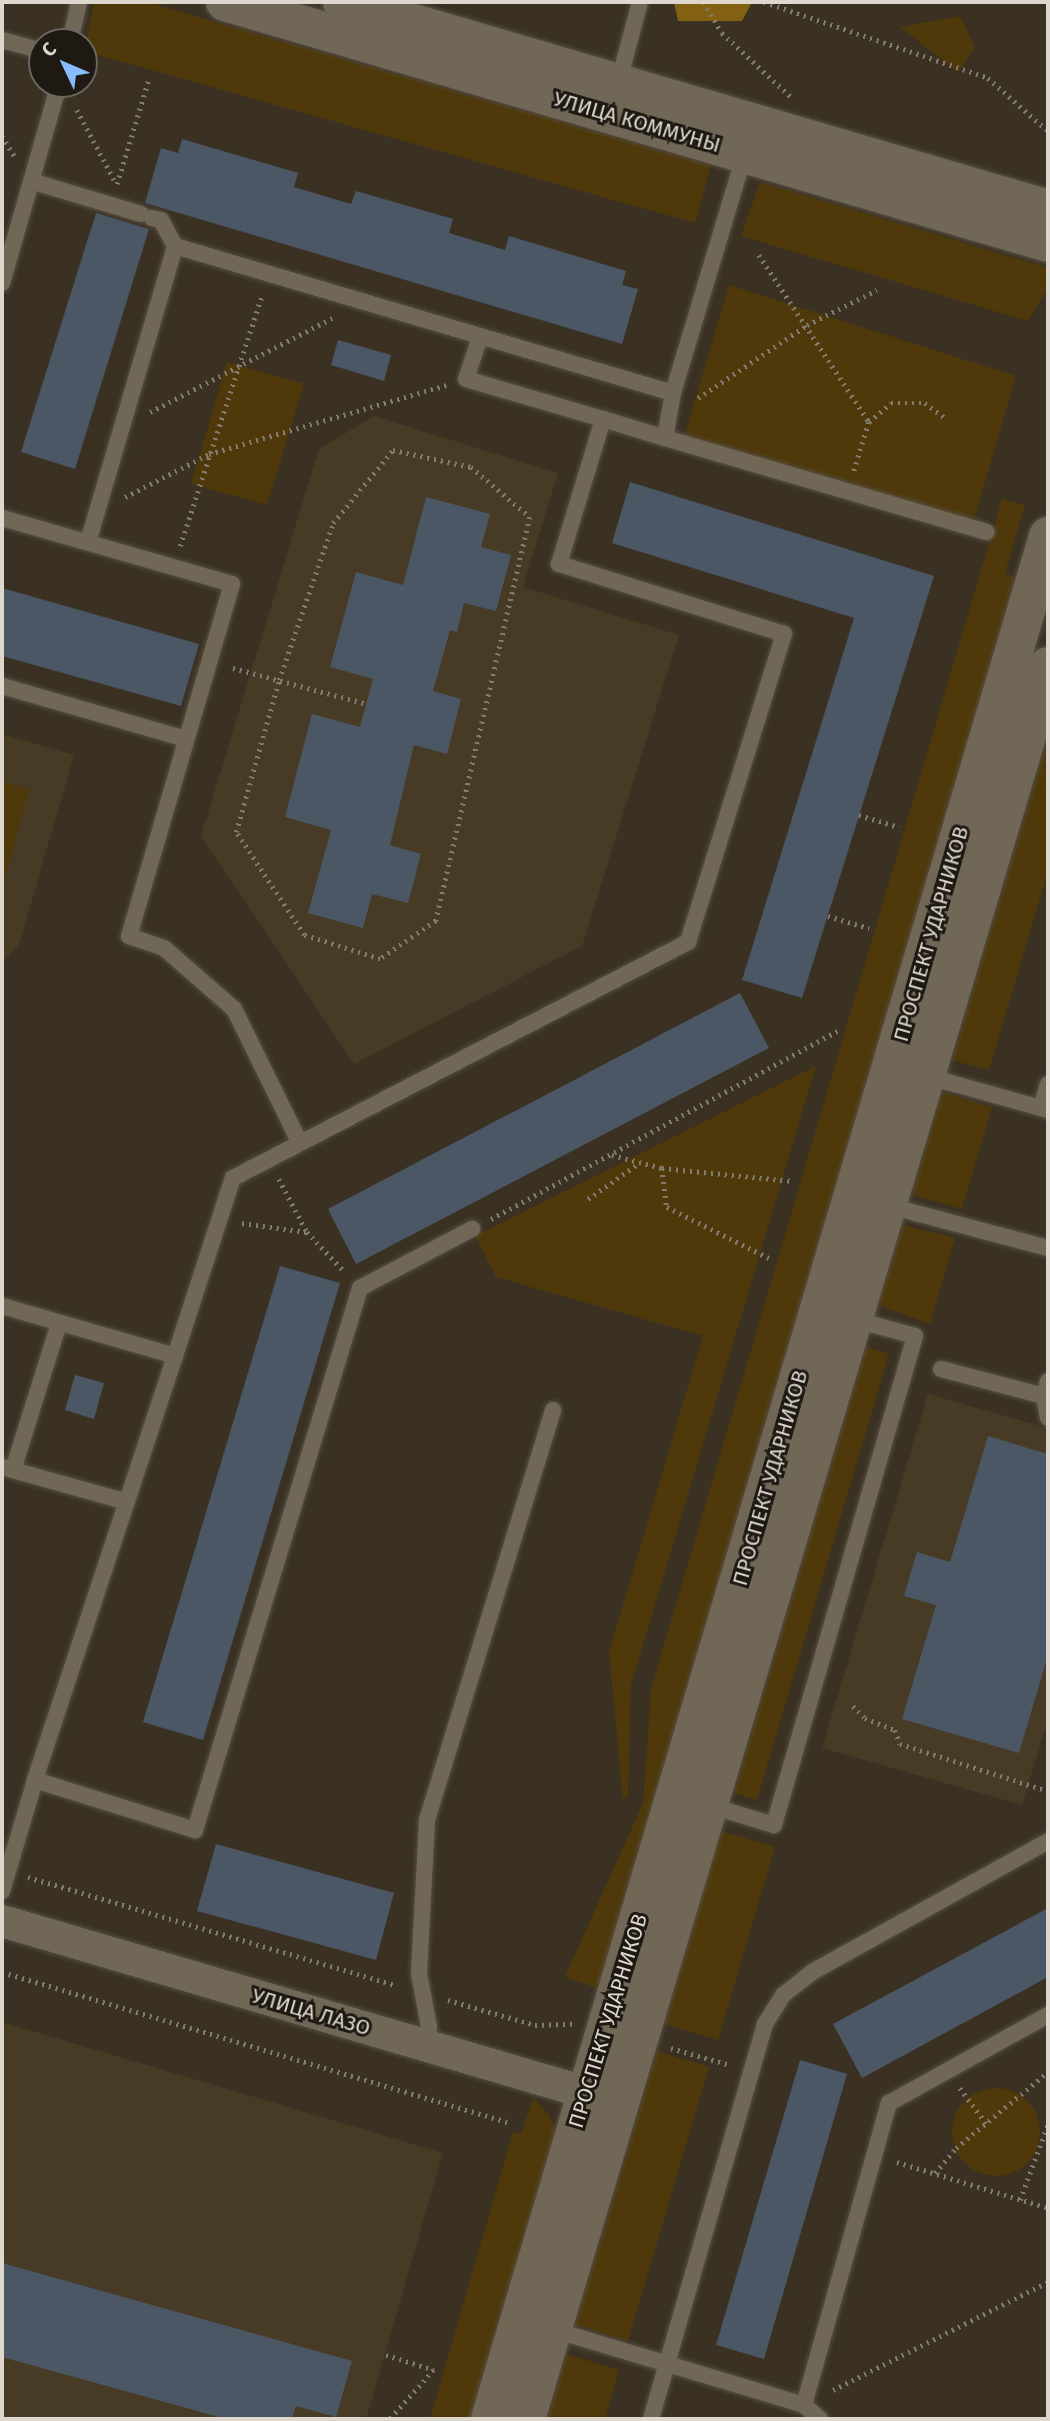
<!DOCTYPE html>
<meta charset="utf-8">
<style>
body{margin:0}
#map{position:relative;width:1050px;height:2421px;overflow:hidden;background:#3a3123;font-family:"Fira Sans",sans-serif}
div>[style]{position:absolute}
.built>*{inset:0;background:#473b26}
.green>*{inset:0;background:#4f390b}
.round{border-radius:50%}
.forest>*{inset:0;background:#836112}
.building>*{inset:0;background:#4c5765}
.path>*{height:4.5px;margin-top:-2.25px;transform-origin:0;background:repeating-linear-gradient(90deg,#837b70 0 2px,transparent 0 7px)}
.roads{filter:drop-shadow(0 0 2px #564e42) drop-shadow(0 0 2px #564e42)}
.service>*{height:16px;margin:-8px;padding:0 8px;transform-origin:8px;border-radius:8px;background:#706757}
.minor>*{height:32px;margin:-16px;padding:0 16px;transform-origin:16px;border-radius:16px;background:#706757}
.tertiary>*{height:38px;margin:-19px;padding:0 19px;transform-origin:19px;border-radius:19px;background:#706757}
.secondary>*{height:38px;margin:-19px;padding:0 19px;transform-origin:19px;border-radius:19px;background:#706757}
span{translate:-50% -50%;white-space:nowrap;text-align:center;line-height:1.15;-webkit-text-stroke:6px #1e1a13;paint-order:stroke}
.street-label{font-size:21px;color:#ddd7ce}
.frame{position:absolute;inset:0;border:4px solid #ddd7ce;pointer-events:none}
.north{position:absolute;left:28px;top:28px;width:70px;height:70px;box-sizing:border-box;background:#1e1a13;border:2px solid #6a665e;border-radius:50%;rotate:314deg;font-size:19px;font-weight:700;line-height:28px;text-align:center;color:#ddd7ce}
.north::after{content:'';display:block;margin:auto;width:24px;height:32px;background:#87bbfb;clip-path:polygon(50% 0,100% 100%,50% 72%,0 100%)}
</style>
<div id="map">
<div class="built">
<div style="clip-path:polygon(374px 416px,558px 473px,523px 587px,679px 635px,582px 946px,354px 1064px,201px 836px,319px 449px)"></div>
<div style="clip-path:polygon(2px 734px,74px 755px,19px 945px,2px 962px)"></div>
<div style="clip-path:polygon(928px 1394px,1048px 1428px,1048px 1718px,1022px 1805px,822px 1748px)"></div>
<div style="clip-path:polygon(2px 2022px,443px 2153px,366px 2419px,2px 2419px)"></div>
</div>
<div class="green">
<div style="clip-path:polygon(94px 2px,146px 2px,711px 165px,695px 223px,84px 51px)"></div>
<div style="clip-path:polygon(960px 16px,975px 47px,958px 72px,900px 27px)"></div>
<div style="clip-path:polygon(760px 182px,1048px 268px,1048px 288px,1028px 321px,741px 236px)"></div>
<div style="clip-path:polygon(729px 285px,1016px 376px,974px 520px,683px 441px)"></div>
<div style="clip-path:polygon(227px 362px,304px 384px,267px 505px,191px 484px)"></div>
<div style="clip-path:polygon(1002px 499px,1025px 505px,1005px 573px,1023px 580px,603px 1990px,565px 1977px,643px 1803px,651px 1689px)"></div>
<div style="clip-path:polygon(1048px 737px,1048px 871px,989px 1070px,952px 1060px)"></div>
<div style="clip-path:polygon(2px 782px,29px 789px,2px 890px)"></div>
<div style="clip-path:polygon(816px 1066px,631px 1685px,628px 1796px,623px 1800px,609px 1652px,703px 1336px,496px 1277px,475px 1236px)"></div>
<div style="clip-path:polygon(942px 1092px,992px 1107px,962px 1209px,912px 1195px)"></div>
<div style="clip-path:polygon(903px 1225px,955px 1238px,930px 1324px,878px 1305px)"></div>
<div style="clip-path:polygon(866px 1347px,889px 1354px,757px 1800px,734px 1793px)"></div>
<div style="clip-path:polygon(721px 1831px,775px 1847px,718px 2040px,664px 2024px)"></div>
<div style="clip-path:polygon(657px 2051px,709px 2067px,628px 2341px,575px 2325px)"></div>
<div class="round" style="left:952px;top:2088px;width:88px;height:88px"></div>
<div style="clip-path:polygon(533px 2099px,547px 2112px,556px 2129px,556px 2149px,475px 2419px,430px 2419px,513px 2132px,521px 2134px)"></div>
<div style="clip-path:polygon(566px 2354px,619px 2370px,605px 2419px,547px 2419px)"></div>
</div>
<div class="forest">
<div style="clip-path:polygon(674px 2px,752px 2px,742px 21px,678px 21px)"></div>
</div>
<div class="building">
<div style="clip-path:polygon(182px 139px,298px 173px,294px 187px,351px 204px,356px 191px,453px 219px,449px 233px,505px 250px,509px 236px,626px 271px,622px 285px,638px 289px,622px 344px,145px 203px,161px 148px,178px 153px)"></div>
<div style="clip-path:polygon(96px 213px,149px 229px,75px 469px,21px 452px)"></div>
<div style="clip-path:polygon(338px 340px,391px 355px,384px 381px,331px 365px)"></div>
<div style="clip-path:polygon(630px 482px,934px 576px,802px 998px,742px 980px,854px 618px,612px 543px)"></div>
<div style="clip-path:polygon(426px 497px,490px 514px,481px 547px,511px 555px,496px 611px,464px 603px,457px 632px,450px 630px,433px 691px,461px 699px,447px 754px,414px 745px,390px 845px,421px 854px,408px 903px,372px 894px,363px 928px,308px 913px,331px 830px,285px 817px,312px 714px,360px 727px,373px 679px,330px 667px,356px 572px,403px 585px)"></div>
<div style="clip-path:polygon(2px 588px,199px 644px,181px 706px,2px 656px)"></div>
<div style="clip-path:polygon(740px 993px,769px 1048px,356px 1264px,328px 1209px)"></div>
<div style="clip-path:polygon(280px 1266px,340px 1283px,203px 1740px,143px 1722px)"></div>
<div style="clip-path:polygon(75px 1375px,104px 1383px,94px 1419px,65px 1410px)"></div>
<div style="clip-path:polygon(988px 1436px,1048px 1454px,1048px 1655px,1019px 1753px,902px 1719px,936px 1605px,904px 1596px,910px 1575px,917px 1552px,950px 1562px)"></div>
<div style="clip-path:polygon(216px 1844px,394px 1893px,376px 1960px,197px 1911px)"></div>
<div style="clip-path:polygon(1048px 1908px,1048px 1977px,862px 2078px,833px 2024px)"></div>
<div style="clip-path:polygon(800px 2060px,847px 2074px,764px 2359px,716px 2345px)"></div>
<div style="clip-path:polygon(2px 2263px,352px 2361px,336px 2417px,296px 2406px,292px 2419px,226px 2419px,2px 2357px)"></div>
</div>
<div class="path">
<div style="left:704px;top:2px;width:36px;rotate:60deg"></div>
<div style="left:722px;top:33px;width:93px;rotate:42.8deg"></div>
<div style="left:764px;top:2px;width:237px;rotate:18.7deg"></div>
<div style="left:988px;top:78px;width:80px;rotate:41.5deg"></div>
<div style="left:77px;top:110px;width:83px;rotate:61.9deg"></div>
<div style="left:2px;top:136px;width:25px;rotate:58deg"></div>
<div style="left:117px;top:184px;width:108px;rotate:-73.2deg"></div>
<div style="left:759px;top:255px;width:200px;rotate:56.6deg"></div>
<div style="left:869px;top:422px;width:51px;rotate:107deg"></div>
<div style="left:698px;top:398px;width:131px;rotate:-33.8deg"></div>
<div style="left:807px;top:325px;width:78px;rotate:-26.6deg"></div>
<div style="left:150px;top:412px;width:205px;rotate:-27.3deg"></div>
<div style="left:869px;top:422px;width:29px;rotate:-41deg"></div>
<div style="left:891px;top:403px;width:34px"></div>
<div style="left:925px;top:403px;width:26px;rotate:37deg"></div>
<div style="left:393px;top:450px;width:80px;rotate:12.3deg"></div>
<div style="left:471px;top:467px;width:77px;rotate:40.3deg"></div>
<div style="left:530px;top:517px;width:415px;rotate:103.1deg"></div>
<div style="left:436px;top:921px;width:68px;rotate:145.8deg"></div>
<div style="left:380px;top:959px;width:80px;rotate:-162.5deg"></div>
<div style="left:304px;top:935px;width:123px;rotate:-123.4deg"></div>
<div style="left:236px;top:832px;width:158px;rotate:-74.2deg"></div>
<div style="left:279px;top:680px;width:166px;rotate:-71deg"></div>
<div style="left:333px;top:523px;width:94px;rotate:-50.6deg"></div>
<div style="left:125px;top:497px;width:94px;rotate:-27.1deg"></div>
<div style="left:209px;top:454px;width:247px;rotate:-16.2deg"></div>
<div style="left:180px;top:546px;width:264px;rotate:-71.9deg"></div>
<div style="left:233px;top:668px;width:139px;rotate:15deg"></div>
<div style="left:859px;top:815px;width:42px;rotate:16.7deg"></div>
<div style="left:828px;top:916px;width:43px;rotate:16.3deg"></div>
<div style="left:612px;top:1155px;width:52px;rotate:14.6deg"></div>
<div style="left:662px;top:1168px;width:131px;rotate:5.7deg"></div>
<div style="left:662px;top:1168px;width:39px;rotate:83deg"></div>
<div style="left:667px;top:1207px;width:114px;rotate:26.6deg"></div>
<div style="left:279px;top:1179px;width:60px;rotate:62.2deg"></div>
<div style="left:307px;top:1232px;width:54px;rotate:46.5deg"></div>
<div style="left:588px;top:1199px;width:62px;rotate:-35.2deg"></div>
<div style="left:491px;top:1219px;width:396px;rotate:-28.5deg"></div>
<div style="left:242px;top:1223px;width:65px;rotate:8deg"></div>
<div style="left:853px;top:1706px;width:17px;rotate:45deg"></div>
<div style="left:865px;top:1718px;width:32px;rotate:22deg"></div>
<div style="left:895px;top:1730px;width:15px;rotate:70deg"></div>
<div style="left:900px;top:1744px;width:155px;rotate:17.6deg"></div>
<div style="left:28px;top:1877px;width:384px;rotate:16.4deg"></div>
<div style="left:2px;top:1972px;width:527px;rotate:16.54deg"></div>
<div style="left:448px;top:2000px;width:91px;rotate:16deg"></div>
<div style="left:535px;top:2025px;width:38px;rotate:-2deg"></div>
<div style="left:671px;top:2048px;width:61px;rotate:16.1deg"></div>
<div style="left:960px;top:2088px;width:44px;rotate:53.4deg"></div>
<div style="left:897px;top:2162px;width:158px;rotate:16.9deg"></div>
<div style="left:935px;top:2173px;width:33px;rotate:-50deg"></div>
<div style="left:956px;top:2148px;width:119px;rotate:-39.6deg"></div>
<div style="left:1020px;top:2200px;width:81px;rotate:-69.8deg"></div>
<div style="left:386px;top:2355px;width:50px;rotate:17.4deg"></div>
<div style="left:434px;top:2370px;width:66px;rotate:131.9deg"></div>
<div style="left:833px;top:2390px;width:241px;rotate:-26.7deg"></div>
</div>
<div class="roads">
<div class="service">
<div style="left:2px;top:40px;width:41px;rotate:15.4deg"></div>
<div style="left:70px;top:42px;width:41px;rotate:-77.3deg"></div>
<div style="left:618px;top:84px;width:85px;rotate:-75deg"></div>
<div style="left:31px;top:181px;width:115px;rotate:16.7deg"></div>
<div style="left:152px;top:218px;width:9px;rotate:13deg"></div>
<div style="left:161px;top:220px;width:30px;rotate:62deg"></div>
<div style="left:2px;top:283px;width:207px;rotate:-74deg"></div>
<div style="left:480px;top:337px;width:44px;rotate:108.4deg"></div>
<div style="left:466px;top:379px;width:143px;rotate:16.3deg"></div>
<div style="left:665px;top:438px;width:335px;rotate:16.3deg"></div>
<div style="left:2px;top:518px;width:239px;rotate:16deg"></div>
<div style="left:232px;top:584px;width:367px;rotate:106.3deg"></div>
<div style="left:129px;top:936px;width:37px;rotate:19deg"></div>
<div style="left:164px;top:948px;width:93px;rotate:41.1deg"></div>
<div style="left:234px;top:1009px;width:149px;rotate:63.8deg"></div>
<div style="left:88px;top:542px;width:309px;rotate:-73.6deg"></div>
<div style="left:175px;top:246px;width:519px;rotate:16.45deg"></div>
<div style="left:673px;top:393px;width:251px;rotate:-73.3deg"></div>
<div style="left:2px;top:686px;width:191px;rotate:16.1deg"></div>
<div style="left:926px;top:1076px;width:127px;rotate:15.6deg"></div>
<div style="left:1041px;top:1108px;width:25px;rotate:-74deg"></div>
<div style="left:886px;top:1205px;width:168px;rotate:14.9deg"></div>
<div style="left:2px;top:1306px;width:180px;rotate:16.1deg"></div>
<div style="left:175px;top:1356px;width:447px;rotate:108.3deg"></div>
<div style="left:35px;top:1780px;width:168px;rotate:17.4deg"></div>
<div style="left:195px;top:1830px;width:567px;rotate:-73.07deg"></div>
<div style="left:360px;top:1288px;width:127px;rotate:-27.8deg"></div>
<div style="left:175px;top:1356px;width:187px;rotate:-72deg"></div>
<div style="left:233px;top:1178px;width:513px;rotate:-27.41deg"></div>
<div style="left:688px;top:942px;width:323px;rotate:-72.7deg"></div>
<div style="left:784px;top:634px;width:236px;rotate:-162.7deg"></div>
<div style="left:559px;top:564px;width:152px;rotate:-73.1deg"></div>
<div style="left:603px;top:419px;width:65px;rotate:17deg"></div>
<div style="left:665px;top:438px;width:46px;rotate:-79.9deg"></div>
<div style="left:941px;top:1369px;width:106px;rotate:14.7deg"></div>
<div style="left:1048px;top:1381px;width:16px;rotate:105deg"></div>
<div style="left:1044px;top:1396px;width:22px;rotate:80deg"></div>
<div style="left:2px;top:1467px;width:130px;rotate:15.6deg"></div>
<div style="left:13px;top:1470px;width:154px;rotate:-72.6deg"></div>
<div style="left:708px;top:1805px;width:69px;rotate:16.9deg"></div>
<div style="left:774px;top:1825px;width:509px;rotate:-73.92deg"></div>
<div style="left:915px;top:1336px;width:65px;rotate:-164.9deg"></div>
<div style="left:2px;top:1891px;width:116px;rotate:-73.4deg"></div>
<div style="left:425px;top:2045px;width:18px;rotate:-77deg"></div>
<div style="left:429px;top:2027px;width:55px;rotate:-100.5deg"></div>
<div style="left:419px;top:1973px;width:153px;rotate:-87deg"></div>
<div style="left:427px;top:1820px;width:429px;rotate:-72.9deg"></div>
<div style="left:551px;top:2329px;width:264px;rotate:16.7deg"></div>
<div style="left:651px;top:2419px;width:411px;rotate:-73.9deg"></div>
<div style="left:765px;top:2024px;width:34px;rotate:-58deg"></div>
<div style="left:783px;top:1995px;width:37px;rotate:-38deg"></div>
<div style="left:812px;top:1972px;width:270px;rotate:-29deg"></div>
<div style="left:820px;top:2419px;width:21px;rotate:-139deg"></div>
<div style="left:804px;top:2405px;width:314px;rotate:-74.3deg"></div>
<div style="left:889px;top:2103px;width:182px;rotate:-29deg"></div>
</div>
<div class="minor">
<div style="left:2px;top:1921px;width:632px;rotate:16.37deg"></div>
</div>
<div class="tertiary">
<div style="left:490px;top:2419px;width:1964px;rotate:-73.49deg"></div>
<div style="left:526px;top:2419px;width:1829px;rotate:-73.42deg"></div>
</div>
<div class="secondary">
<div style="left:225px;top:2px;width:858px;rotate:16.32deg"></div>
<div style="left:342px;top:2px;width:736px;rotate:16.34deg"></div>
</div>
</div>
<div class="street-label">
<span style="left:637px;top:122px;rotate:16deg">УЛИЦА КОММУНЫ</span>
<span style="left:931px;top:934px;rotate:-74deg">ПРОСПЕКТ УДАРНИКОВ</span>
<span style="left:770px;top:1478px;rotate:-74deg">ПРОСПЕКТ УДАРНИКОВ</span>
<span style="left:311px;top:2012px;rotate:16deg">УЛИЦА ЛАЗО</span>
<span style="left:608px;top:2021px;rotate:-73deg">ПРОСПЕКТ УДАРНИКОВ</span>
</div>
<div class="frame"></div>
<div class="north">С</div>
</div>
